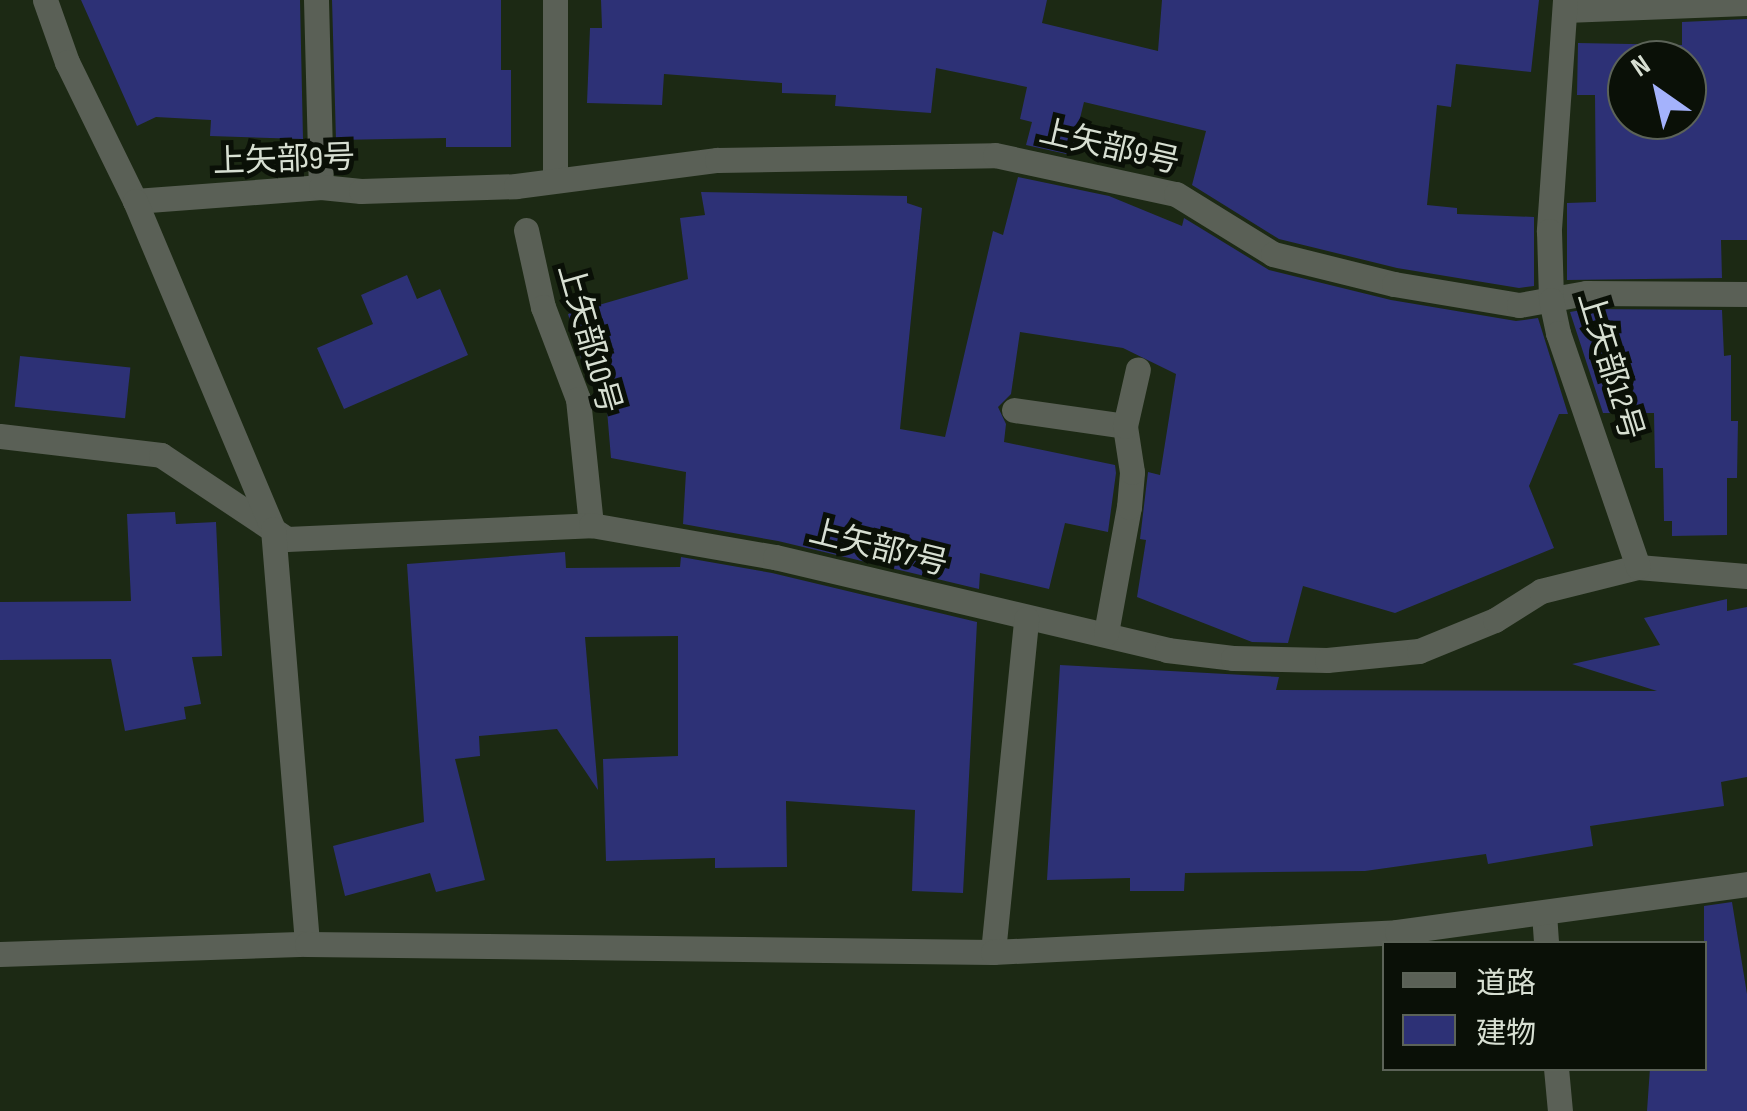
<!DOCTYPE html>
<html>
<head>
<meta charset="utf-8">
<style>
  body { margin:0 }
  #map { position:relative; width:1747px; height:1111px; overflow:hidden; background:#1c2914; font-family:"Sofia Sans Condensed","Noto Sans JP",sans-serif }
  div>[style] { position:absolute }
  .building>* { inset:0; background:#2d3176; transform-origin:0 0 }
  .service>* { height:25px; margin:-12.5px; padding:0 12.5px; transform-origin:12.5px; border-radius:12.5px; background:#5a6056 }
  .minor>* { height:25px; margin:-12.5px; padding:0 12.5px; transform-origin:12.5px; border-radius:12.5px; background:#5a6056 }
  span { translate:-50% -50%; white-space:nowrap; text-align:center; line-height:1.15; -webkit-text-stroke:10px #0a1007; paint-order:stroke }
  .street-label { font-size:32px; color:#d7dfd2 }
  .legend { position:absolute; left:1382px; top:941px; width:325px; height:130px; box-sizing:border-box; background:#0a1007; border:2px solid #5c6358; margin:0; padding:12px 18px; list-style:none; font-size:30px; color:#d7dfd2 }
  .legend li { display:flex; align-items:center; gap:20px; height:50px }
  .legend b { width:50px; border:2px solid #5c6358 }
  .north { position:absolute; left:1607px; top:40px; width:100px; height:100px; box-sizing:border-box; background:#0a1007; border:2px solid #5c6358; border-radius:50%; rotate:326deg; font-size:28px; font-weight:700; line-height:40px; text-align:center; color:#d7dfd2 }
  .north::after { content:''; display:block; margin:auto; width:35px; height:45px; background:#a4b2fc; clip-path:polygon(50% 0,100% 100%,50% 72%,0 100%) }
</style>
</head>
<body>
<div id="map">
  <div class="building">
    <i style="clip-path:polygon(81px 0,300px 0,303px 139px,210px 136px,211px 120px,156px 117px,137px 126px)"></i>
    <i style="clip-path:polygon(332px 0,501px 0,501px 70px,511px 70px,511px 147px,446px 147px,446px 138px,336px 140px)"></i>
    <i style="clip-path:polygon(601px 0,1047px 0,1042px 23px,1158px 51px,1162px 0,1539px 0,1531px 72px,1456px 64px,1451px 107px,1437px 105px,1427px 205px,1457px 208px,1457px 214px,1534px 217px,1534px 286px,1519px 288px,1397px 268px,1279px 239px,1192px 185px,1206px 131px,1084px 102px,1071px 155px,1026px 145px,1032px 122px,1020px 119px,1027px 87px,936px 68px,931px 113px,835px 106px,836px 95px,782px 93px,782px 83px,664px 74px,662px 105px,587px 103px,590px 28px,602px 28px)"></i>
    <i style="clip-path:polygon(evenodd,1747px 19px,1747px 240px,1721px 240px,1722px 278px,1567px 280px,1567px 203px,1596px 202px,1595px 95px,1577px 95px,1578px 43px,1682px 45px,1682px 22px,1747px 19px,1627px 60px,1687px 60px,1687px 120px,1627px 120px,1627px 60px)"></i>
    <i style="clip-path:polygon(1018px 177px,1109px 196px,1182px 226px,1184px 218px,1269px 270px,1391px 300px,1516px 321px,1538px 318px,1568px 414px,1559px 414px,1529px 486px,1554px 548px,1395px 613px,1303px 586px,1288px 643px,1252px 642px,1137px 597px,1146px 540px,1140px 539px,1148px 472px,1160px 475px,1176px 374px,1123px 348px,1020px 332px,1011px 394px,998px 407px,1006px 424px,1004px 442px,1115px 465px,1116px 473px,1108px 532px,1065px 523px,1049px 589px,980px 573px,979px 589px,778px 541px,683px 524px,686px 472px,611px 458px,603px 363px,584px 369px,568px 314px,688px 279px,680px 218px,705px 215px,701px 192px,907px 196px,907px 203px,922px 208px,900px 429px,945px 437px,993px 231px,1003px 235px)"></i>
    <i style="clip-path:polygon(407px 275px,417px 299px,440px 289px,468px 355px,344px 409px,317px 348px,373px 324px,361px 295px)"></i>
    <i style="clip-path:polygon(1587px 309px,1722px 310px,1724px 356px,1731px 355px,1731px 421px,1738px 421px,1737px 478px,1727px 478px,1727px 535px,1672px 536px,1672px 521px,1664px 521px,1663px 468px,1655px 468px,1654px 413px,1603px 413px,1570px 312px)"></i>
    <i style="left:20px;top:356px;width:111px;height:51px;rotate:6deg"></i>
    <i style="clip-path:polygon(175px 512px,176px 524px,216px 522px,222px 656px,192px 657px,201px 704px,184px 707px,186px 719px,125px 731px,111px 659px,0 660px,0 602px,131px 601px,127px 514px)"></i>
    <i style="clip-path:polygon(565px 552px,566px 568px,680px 567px,681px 557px,772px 573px,977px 622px,963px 893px,912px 891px,915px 810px,786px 801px,787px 867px,715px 868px,715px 858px,606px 861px,603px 759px,678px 756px,678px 636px,585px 637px,598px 790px,557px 729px,479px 736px,480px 756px,455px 759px,485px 880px,436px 892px,430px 873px,345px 896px,333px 846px,424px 822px,407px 564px)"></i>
    <i style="clip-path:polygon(1727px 599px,1727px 611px,1747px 607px,1747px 777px,1721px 782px,1724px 806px,1590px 826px,1593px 846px,1488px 864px,1486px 854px,1365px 871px,1185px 873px,1184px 891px,1130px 891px,1130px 878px,1047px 880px,1060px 665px,1279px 677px,1276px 690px,1657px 691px,1572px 664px,1660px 645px,1644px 618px)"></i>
    <i style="clip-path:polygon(1732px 902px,1747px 994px,1747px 1111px,1647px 1111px,1650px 1068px,1704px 1068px,1704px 906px)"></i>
  </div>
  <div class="service">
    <i style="left:316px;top:0;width:187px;rotate:88.5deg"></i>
    <i style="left:555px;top:0;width:180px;rotate:90deg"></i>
    <i style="left:1565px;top:10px;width:182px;rotate:-2.2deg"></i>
    <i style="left:135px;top:201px;width:187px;rotate:-4.3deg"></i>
    <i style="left:321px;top:187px;width:40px;rotate:5.7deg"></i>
    <i style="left:361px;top:191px;width:155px;rotate:-1.8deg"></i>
    <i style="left:516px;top:186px;width:203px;rotate:-7.4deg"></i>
    <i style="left:717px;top:160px;width:278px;rotate:-1deg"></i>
    <i style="left:995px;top:155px;width:185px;rotate:12.2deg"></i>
    <i style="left:1176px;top:194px;width:114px;rotate:31.7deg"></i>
    <i style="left:1273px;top:254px;width:125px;rotate:13.9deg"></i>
    <i style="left:1394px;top:284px;width:127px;rotate:9.5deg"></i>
    <i style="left:1519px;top:305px;width:68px;rotate:-10.2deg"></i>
    <i style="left:1586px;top:293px;width:161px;rotate:0.4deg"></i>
    <i style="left:526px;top:230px;width:79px;rotate:77.6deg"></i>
    <i style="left:543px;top:307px;width:98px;rotate:69.2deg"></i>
    <i style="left:578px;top:399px;width:127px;rotate:84.1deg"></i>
    <i style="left:1014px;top:410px;width:112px;rotate:8.2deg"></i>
    <i style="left:0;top:436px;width:162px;rotate:6.7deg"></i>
    <i style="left:161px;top:455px;width:151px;rotate:33.7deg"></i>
    <i style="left:287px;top:539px;width:304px;rotate:-2.6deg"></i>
    <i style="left:591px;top:525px;width:187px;rotate:9.9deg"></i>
    <i style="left:775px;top:557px;width:403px;rotate:13.3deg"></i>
    <i style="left:1167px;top:650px;width:66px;rotate:6.9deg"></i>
    <i style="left:1233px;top:658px;width:94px;rotate:1.2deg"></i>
    <i style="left:1327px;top:660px;width:92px;rotate:-5.6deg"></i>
    <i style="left:1419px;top:651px;width:82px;rotate:-22.2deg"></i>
    <i style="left:1495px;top:620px;width:54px;rotate:-32.2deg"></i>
    <i style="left:1541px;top:591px;width:100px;rotate:-13.9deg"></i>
    <i style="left:1638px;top:567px;width:109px;rotate:4.7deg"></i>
    <i style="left:1106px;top:633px;width:128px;rotate:-79.7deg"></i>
    <i style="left:1129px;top:507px;width:35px;rotate:-85deg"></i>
    <i style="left:1132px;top:472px;width:47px;rotate:-98.7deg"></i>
    <i style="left:1125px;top:426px;width:58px;rotate:-77.2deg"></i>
    <i style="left:1544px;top:913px;width:31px;rotate:86deg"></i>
    <i style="left:993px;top:952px;width:335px;rotate:-84.3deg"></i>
    <i style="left:1556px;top:1068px;width:43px;rotate:84.7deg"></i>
  </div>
  <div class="minor">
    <i style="left:45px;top:0;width:66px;rotate:70.5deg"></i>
    <i style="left:67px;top:62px;width:155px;rotate:63.9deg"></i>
    <i style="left:135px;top:201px;width:356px;rotate:67.2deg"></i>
    <i style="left:273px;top:529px;width:416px;rotate:85.3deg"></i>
    <i style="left:1565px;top:0;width:232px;rotate:94deg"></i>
    <i style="left:1549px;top:231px;width:69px;rotate:88.3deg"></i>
    <i style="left:1551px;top:300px;width:34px;rotate:78deg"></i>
    <i style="left:1558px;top:333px;width:247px;rotate:71.1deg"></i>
    <i style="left:0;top:954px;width:307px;rotate:-1.9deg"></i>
    <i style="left:307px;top:944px;width:686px;rotate:0.67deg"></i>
    <i style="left:993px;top:952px;width:404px;rotate:-2.8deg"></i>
    <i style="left:1397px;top:932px;width:353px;rotate:-7.8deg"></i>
  </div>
  <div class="street-label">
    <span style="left:1109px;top:148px;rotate:13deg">上矢部9号</span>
    <span style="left:284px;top:161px;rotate:-2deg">上矢部9号</span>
    <span style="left:588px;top:339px;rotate:74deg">上矢部10号</span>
    <span style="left:1609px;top:366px;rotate:73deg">上矢部12号</span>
    <span style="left:878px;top:549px;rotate:14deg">上矢部7号</span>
  </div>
  <ul class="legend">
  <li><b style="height:12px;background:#5a6056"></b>道路</li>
  <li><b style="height:28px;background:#2d3176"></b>建物</li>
  </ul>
  <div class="north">N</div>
</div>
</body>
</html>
